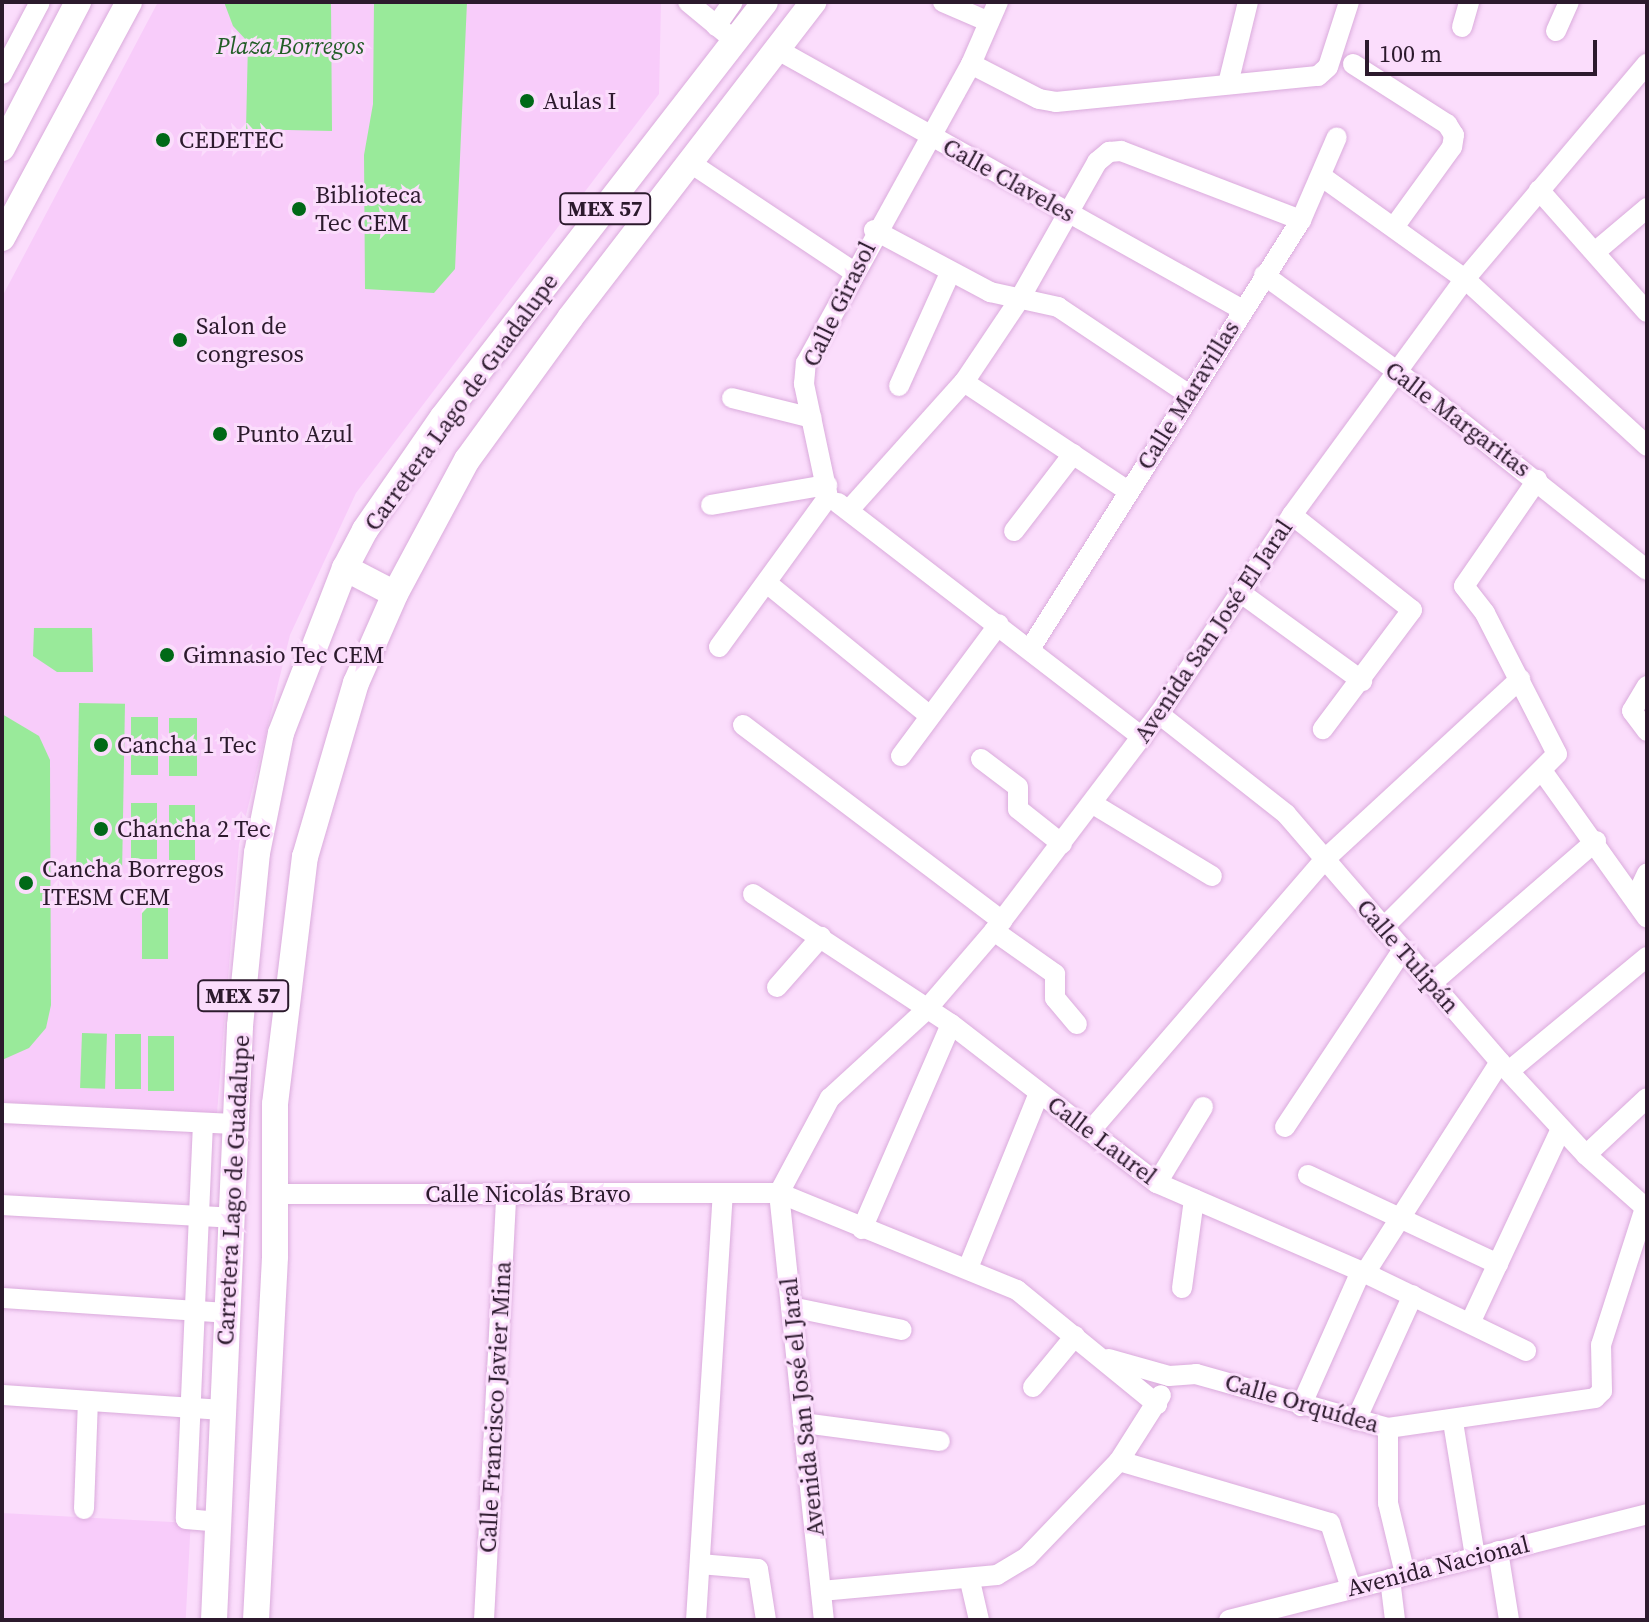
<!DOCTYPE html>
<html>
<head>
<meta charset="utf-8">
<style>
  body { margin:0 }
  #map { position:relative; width:1649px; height:1622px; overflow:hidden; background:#fbddfc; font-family:"Source Serif 4",serif }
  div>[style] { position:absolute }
  .built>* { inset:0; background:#f8ccfa; transform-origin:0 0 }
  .green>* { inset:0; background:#99ea9a; transform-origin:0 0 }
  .roads { filter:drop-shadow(0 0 2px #daabdc) drop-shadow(0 0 2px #daabdc) }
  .minor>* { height:20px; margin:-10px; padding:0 10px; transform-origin:10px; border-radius:10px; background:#fff }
  .major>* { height:26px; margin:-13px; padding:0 13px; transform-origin:13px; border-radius:13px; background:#fff }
  .dots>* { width:22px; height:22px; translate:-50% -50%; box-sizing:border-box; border:4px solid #fbddfc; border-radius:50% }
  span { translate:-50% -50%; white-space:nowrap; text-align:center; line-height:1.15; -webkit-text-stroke:6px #fbddfc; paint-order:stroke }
  .shield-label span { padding:2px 6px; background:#fbddfc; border:2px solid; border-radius:6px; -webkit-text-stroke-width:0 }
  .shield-label { font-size:22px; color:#2c1a2d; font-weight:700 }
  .park-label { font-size:24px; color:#225e27; font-style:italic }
  .poi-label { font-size:24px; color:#2c1a2d }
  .left { translate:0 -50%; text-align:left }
  .street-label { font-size:24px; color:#2c1a2d }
  .frame { position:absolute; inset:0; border:4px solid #2c1a2d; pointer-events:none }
  .scale { position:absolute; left:1365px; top:40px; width:232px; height:36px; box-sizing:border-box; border:4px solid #2c1a2d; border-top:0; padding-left:10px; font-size:24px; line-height:28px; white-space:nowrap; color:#2c1a2d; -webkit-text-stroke:6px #fbddfc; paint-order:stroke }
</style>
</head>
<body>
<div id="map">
  <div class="built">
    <i style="clip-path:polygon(158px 2px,661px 2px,659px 94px,356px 493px,290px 635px,239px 844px,217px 1113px,2px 1102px,2px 297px)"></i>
    <i style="left:2px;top:1513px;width:189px;height:107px;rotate:3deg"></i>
  </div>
  <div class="green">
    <i style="clip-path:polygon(224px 2px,331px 2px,332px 131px,246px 129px,248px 42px,233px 26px)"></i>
    <i style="clip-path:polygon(374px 2px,467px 2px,455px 269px,434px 293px,365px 289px,364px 155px,373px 104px)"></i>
    <i style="clip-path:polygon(34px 628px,92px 628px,93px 672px,57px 672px,33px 656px)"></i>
    <i style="left:79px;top:703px;width:46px;height:171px;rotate:1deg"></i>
    <i style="clip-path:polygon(2px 714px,39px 736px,50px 760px,51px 1005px,46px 1028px,29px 1048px,2px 1060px)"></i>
    <i style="left:131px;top:717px;width:27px;height:58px"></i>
    <i style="left:169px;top:718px;width:28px;height:58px"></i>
    <i style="left:131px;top:803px;width:26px;height:56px"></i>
    <i style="left:169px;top:805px;width:26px;height:55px"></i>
    <i style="left:142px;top:903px;width:26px;height:56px"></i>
    <i style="left:82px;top:1033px;width:25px;height:55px;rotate:2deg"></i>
    <i style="left:115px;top:1034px;width:26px;height:55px"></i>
    <i style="left:148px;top:1036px;width:26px;height:55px"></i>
  </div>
  <div class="roads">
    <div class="minor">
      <i style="left:688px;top:2px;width:60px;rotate:39.6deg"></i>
      <i style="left:943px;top:2px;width:50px;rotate:23.5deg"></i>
      <i style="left:716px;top:26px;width:29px;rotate:-55deg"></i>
      <i style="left:1462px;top:27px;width:26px;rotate:-74deg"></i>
      <i style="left:1556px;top:31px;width:32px;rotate:-66deg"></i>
      <i style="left:778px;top:50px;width:531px;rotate:29.22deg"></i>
      <i style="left:971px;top:64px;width:76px;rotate:27.2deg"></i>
      <i style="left:1039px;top:99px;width:17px;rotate:10deg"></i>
      <i style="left:1056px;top:102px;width:263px;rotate:-5.7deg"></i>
      <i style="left:1318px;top:76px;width:13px;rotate:-42deg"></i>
      <i style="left:1328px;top:67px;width:68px;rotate:-72.1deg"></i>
      <i style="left:1353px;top:64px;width:112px;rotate:32.6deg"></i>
      <i style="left:1447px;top:124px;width:13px;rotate:58deg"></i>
      <i style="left:1454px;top:135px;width:12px;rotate:99deg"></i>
      <i style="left:1452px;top:147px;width:99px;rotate:125.9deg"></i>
      <i style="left:2px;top:74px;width:81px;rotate:-62.2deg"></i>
      <i style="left:1228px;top:84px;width:84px;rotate:-76.3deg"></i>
      <i style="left:689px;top:162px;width:198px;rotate:33.7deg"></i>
      <i style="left:1321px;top:176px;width:177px;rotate:35.6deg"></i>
      <i style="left:1465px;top:279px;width:247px;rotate:42.5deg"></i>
      <i style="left:1539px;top:190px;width:163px;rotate:48.5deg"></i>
      <i style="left:874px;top:230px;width:132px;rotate:28.1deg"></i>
      <i style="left:990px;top:292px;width:70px;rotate:12.4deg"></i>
      <i style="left:1058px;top:307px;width:156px;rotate:33.8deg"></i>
      <i style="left:1595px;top:252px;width:68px;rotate:-40.2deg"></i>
      <i style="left:1264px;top:275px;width:165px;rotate:35.9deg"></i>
      <i style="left:1398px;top:372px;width:318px;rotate:38.5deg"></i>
      <i style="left:964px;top:382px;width:197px;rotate:33.6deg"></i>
      <i style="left:899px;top:386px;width:124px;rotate:-65.7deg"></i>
      <i style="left:732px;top:398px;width:82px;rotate:14deg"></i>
      <i style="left:838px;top:503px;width:384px;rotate:37.6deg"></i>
      <i style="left:711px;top:505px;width:118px;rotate:-9.8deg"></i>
      <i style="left:849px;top:510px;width:172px;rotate:-48.1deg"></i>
      <i style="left:964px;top:382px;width:99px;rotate:-56.1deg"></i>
      <i style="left:1019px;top:300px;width:159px;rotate:-60.5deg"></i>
      <i style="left:1097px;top:162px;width:16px;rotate:-40deg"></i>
      <i style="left:1109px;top:152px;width:12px;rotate:-5deg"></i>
      <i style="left:1121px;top:151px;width:193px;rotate:21deg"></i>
      <i style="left:1292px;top:515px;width:153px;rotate:38.4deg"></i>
      <i style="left:1412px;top:610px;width:149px;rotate:126.8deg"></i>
      <i style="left:1014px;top:531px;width:97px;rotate:-52.5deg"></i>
      <i style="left:768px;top:584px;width:209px;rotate:39.2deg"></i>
      <i style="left:1241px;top:593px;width:150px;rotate:36deg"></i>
      <i style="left:719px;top:647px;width:185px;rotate:-54deg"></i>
      <i style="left:828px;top:497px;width:116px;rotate:-102deg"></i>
      <i style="left:804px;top:384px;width:21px;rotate:-85deg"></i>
      <i style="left:806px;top:363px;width:342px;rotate:-61.1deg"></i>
      <i style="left:971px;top:64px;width:68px;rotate:-66.5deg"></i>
      <i style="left:1030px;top:649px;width:507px;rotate:-57.72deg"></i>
      <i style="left:1301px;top:220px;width:90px;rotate:-66.6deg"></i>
      <i style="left:1647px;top:686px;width:29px;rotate:121deg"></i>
      <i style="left:1632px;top:711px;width:25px;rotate:53deg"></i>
      <i style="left:1159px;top:714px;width:162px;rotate:38.2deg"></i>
      <i style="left:1286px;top:814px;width:328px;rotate:49.2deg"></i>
      <i style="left:1500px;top:1062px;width:127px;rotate:47.2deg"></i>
      <i style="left:1586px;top:1155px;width:81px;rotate:41.5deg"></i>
      <i style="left:743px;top:725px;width:325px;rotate:37.1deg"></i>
      <i style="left:901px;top:756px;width:164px;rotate:-53.4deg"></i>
      <i style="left:981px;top:759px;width:46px;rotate:37.1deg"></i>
      <i style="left:1018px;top:787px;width:22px;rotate:90deg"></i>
      <i style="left:1018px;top:809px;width:56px;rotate:38.5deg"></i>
      <i style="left:1543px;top:772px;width:179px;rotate:54.5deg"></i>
      <i style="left:1093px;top:804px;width:139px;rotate:31.2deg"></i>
      <i style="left:753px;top:894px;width:237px;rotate:33.3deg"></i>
      <i style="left:951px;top:1024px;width:260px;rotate:37.7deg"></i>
      <i style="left:1157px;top:1183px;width:227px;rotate:23.4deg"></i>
      <i style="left:1365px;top:1273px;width:179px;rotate:25.8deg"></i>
      <i style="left:1636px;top:897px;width:26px;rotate:-65deg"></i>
      <i style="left:1383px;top:928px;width:246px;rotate:-45deg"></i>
      <i style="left:1557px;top:754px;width:158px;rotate:-117.1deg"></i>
      <i style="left:1485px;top:613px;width:34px;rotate:-128deg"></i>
      <i style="left:1464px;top:586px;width:129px;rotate:-55.4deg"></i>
      <i style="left:994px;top:931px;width:75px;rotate:35.2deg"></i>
      <i style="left:1055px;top:974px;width:24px;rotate:90deg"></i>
      <i style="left:1055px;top:998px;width:34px;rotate:50deg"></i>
      <i style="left:1432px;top:983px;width:217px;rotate:-40.9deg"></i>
      <i style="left:777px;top:987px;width:67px;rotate:-48.7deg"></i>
      <i style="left:1509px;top:1071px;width:179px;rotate:-39.6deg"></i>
      <i style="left:2px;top:1113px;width:233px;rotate:2.7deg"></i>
      <i style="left:203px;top:1123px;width:396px;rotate:92.5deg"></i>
      <i style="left:186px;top:1519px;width:33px;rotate:5deg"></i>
      <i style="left:1285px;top:1127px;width:211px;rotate:-56.4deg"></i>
      <i style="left:1092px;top:1129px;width:355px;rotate:-49.2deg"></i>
      <i style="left:1324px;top:860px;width:267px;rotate:-42.7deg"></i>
      <i style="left:1586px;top:1155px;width:83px;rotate:-43.1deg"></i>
      <i style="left:1308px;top:1175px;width:210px;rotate:25.1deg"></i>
      <i style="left:1157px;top:1183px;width:89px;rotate:-58.8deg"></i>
      <i style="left:779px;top:1193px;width:108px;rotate:-61.8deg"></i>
      <i style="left:830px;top:1098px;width:132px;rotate:-42.5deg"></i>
      <i style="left:927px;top:1009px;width:103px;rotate:-49.3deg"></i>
      <i style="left:994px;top:931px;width:273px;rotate:-52.8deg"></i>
      <i style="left:1159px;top:714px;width:239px;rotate:-56.2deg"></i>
      <i style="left:1292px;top:515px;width:293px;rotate:-53.8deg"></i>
      <i style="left:1465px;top:279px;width:282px;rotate:-49.8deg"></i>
      <i style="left:779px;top:1193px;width:429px;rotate:84deg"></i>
      <i style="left:276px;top:1194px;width:503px;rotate:-0.11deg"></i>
      <i style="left:779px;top:1193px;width:257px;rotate:22.2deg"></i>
      <i style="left:1017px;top:1290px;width:181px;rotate:39.2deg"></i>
      <i style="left:2px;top:1205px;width:229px;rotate:3.2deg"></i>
      <i style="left:862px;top:1229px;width:223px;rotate:-66.5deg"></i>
      <i style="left:968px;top:1268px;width:189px;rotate:-67.9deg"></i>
      <i style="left:1365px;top:1273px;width:250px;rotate:-57.4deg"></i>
      <i style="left:1182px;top:1288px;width:90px;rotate:-82.3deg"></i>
      <i style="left:2px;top:1298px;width:226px;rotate:3.8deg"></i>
      <i style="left:791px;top:1307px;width:113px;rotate:11.7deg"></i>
      <i style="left:1471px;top:1321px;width:212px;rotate:-64.9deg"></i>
      <i style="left:1109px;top:1359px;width:62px;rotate:15.8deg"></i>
      <i style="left:1169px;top:1376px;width:27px;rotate:-4deg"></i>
      <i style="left:1196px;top:1374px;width:199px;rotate:15.7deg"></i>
      <i style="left:1388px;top:1428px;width:209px;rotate:-8.2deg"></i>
      <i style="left:1595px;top:1398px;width:10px;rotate:-45deg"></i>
      <i style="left:1602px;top:1391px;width:46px;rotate:-91.2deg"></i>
      <i style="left:1601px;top:1345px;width:144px;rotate:-72.2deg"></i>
      <i style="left:1033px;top:1387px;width:66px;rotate:-50.5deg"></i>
      <i style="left:2px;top:1395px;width:222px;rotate:3.9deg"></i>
      <i style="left:1301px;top:1406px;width:148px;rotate:-66deg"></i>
      <i style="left:1356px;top:1420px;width:137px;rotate:-65.5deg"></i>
      <i style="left:1453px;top:1422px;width:136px;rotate:80.7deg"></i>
      <i style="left:803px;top:1423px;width:138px;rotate:7.5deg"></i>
      <i style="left:1388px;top:1428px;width:75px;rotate:90deg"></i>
      <i style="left:1388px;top:1503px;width:73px;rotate:76.5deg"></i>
      <i style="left:1119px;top:1461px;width:220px;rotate:16.4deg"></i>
      <i style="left:1330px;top:1523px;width:68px;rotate:72.1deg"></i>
      <i style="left:84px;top:1509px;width:108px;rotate:-87.9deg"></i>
      <i style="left:1498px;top:1551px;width:70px;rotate:80.9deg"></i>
      <i style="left:700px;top:1564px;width:58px;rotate:4.9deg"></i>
      <i style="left:758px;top:1569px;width:52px;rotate:81.1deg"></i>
      <i style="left:1390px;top:1579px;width:41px;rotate:83deg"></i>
      <i style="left:970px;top:1581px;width:40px;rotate:77deg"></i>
      <i style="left:821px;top:1591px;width:177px;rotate:-5.2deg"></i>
      <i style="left:997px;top:1575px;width:35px;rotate:-31deg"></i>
      <i style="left:1027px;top:1557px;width:133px;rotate:-46.2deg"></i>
      <i style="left:1119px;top:1461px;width:78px;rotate:-57.5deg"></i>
      <i style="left:484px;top:1620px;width:427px;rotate:-87deg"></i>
      <i style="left:696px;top:1620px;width:425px;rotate:-86.4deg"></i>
      <i style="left:1229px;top:1620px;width:431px;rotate:-14.2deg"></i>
    </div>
    <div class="major">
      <i style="left:2px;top:148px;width:165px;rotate:-62.5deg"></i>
      <i style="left:2px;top:238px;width:268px;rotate:-61.7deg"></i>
      <i style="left:345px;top:568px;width:56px;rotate:27.5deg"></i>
      <i style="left:214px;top:1620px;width:595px;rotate:-87.49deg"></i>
      <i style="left:240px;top:1026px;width:174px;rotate:-84.4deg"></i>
      <i style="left:257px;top:853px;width:122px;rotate:-78.7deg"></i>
      <i style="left:281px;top:733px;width:177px;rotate:-68.8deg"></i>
      <i style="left:345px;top:568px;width:43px;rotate:-62.2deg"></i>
      <i style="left:365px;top:530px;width:137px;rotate:-55.4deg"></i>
      <i style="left:443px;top:417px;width:525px;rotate:-52.19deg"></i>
      <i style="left:256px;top:1620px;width:364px;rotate:-87deg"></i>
      <i style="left:275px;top:1256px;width:152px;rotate:-90deg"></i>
      <i style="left:275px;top:1104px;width:249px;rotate:-83.1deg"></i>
      <i style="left:305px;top:857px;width:181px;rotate:-73.7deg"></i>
      <i style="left:356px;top:683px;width:97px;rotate:-66.3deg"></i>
      <i style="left:395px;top:594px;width:152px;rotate:-61.8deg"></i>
      <i style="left:467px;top:460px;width:175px;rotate:-54deg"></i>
      <i style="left:570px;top:318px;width:399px;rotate:-52.4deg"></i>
    </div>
  </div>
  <div class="dots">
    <i style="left:527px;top:101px;background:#006917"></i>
    <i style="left:163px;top:140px;background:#006917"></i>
    <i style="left:299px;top:209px;background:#006917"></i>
    <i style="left:180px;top:340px;background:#006917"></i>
    <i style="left:220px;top:434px;background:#006917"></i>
    <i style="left:167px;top:655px;background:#006917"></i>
    <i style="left:101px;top:745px;background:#006917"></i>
    <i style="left:101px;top:829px;background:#006917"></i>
    <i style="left:26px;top:883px;background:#006917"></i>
  </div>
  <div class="shield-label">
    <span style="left:605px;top:209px">MEX 57</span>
    <span style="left:243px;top:996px">MEX 57</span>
  </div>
  <div class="park-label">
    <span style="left:290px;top:46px">Plaza Borregos</span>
  </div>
  <div class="poi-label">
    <span class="left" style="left:543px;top:101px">Aulas I</span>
    <span class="left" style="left:179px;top:140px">CEDETEC</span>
    <span class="left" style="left:315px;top:209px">Biblioteca<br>Tec CEM</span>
    <span class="left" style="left:196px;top:340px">Salon de<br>congresos</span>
    <span class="left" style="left:236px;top:434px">Punto Azul</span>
    <span class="left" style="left:183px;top:655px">Gimnasio Tec CEM</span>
    <span class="left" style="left:117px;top:745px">Cancha 1 Tec</span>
    <span class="left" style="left:117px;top:829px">Chancha 2 Tec</span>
    <span class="left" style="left:42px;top:883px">Cancha Borregos<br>ITESM CEM</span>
  </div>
  <div class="street-label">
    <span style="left:1009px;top:180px;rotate:29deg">Calle Claveles</span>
    <span style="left:839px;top:304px;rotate:-64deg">Calle Girasol</span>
    <span style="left:1188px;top:395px;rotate:-58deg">Calle Maravillas</span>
    <span style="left:461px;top:402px;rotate:-54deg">Carretera Lago de Guadalupe</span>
    <span style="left:1458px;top:419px;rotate:37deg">Calle Margaritas</span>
    <span style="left:1213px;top:631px;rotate:-56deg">Avenida San José El Jaral</span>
    <span style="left:1408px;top:956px;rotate:49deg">Calle Tulipán</span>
    <span style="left:1102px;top:1140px;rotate:37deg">Calle Laurel</span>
    <span style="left:233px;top:1190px;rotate:-87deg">Carretera Lago de Guadalupe</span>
    <span style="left:528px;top:1194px">Calle Nicolás Bravo</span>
    <span style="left:1302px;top:1403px;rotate:16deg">Calle Orquídea</span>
    <span style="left:495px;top:1407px;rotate:-87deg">Calle Francisco Javier Mina</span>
    <span style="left:802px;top:1407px;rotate:-96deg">Avenida San José el Jaral</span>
    <span style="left:1438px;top:1566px;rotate:-14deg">Avenida Nacional</span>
  </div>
  <div class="frame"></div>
  <div class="scale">100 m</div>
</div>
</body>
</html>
